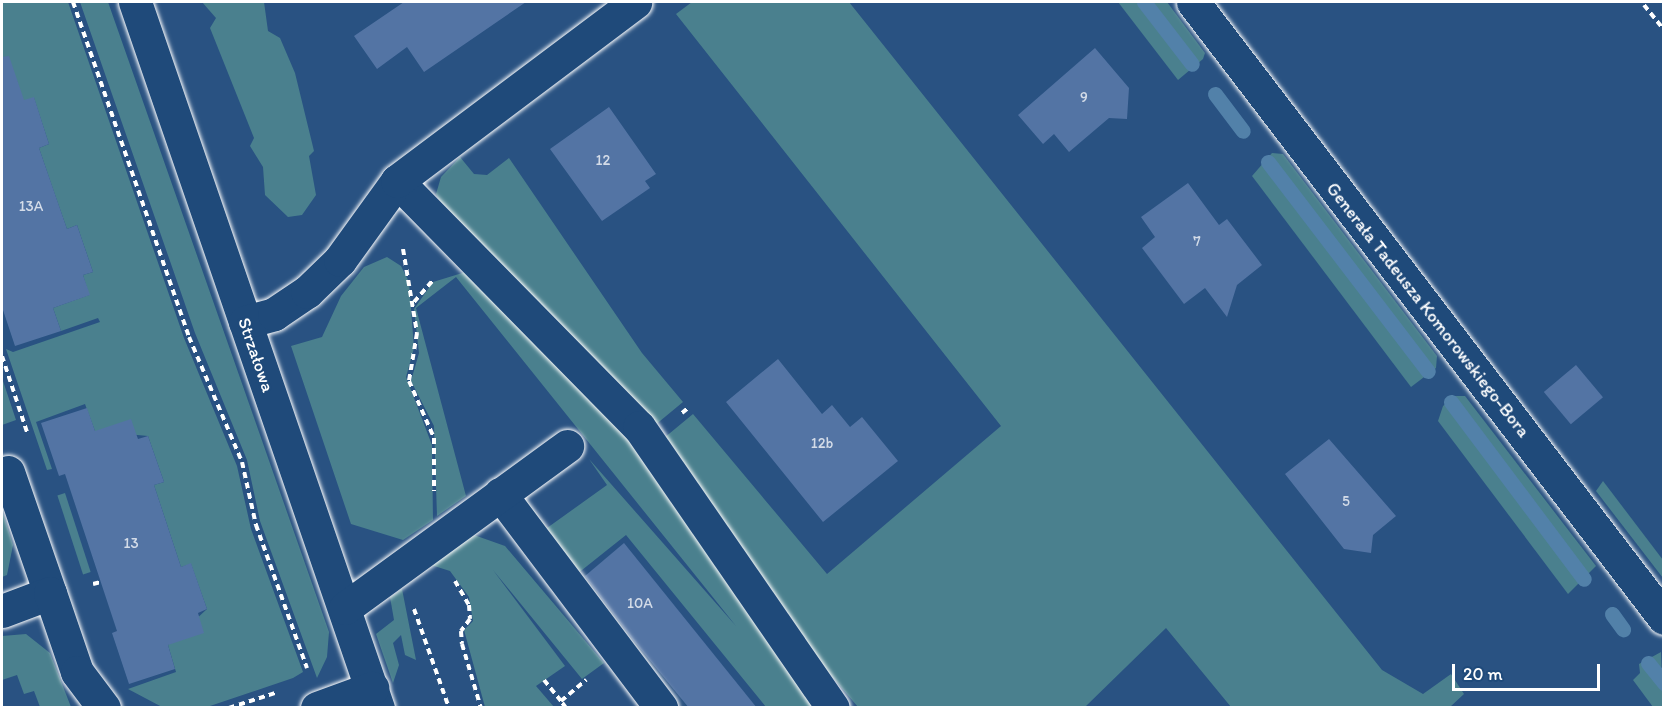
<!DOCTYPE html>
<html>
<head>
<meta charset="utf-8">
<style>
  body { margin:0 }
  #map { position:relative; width:1665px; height:709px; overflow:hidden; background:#295282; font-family:Itim,sans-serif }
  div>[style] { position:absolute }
  .green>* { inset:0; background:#4a808e; transform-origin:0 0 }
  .stream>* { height:15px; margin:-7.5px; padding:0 7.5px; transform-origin:7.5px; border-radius:7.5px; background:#5281a9 }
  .building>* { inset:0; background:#5374a4; transform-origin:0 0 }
  .path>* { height:4px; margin-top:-2px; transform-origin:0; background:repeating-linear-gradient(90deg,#fff 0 6px,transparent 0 10.5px) }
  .roads { filter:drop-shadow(0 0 2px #fff) drop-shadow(0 0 2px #fff) }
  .street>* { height:33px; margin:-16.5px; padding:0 16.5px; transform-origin:16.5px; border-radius:16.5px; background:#1f4a7a }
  span { translate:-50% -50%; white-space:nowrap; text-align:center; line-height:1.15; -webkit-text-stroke:4.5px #1f4a7a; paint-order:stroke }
  .number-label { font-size:15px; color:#d4dce8 }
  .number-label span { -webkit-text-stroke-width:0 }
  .street-label { font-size:18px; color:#fff }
  .frame { position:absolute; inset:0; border:3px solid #fff; pointer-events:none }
  .scale { position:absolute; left:1452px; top:664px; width:148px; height:27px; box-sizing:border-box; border:3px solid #fff; border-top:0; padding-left:8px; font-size:18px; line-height:21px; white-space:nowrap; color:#fff; -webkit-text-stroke:4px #1f4a7a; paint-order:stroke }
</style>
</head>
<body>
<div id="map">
  <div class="green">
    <i style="clip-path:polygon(2px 2px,68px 2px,184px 338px,237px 466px,251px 529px,303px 672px,293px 678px,207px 707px,162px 707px,128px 689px,176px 672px,168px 645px,207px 609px,191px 564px,181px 567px,154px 485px,164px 482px,148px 436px,95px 431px,85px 404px,36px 422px,52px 469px,47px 470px,6px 349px,13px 352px,100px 322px,98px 318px,61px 331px,53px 308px,89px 295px,83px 275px,93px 272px,77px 225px,67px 229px,53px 189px,39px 148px,49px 144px,34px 98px,23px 101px,17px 81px,2px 86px)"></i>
    <i style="clip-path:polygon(80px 2px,108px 2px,232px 355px,329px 632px,327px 657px,317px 678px,260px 521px,247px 460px,195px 333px)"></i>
    <i style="clip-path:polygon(202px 2px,264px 2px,268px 31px,280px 38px,295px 73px,314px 151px,309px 156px,316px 195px,302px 215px,288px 217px,265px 195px,263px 167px,250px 146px,254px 138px,210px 28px,216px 18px)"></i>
    <i style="clip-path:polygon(692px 2px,849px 2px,1382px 670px,1423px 694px,1451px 674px,1464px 694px,1450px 707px,1231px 707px,1166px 628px,1085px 707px,858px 707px,777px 612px,664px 438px,693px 414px,827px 574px,1001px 426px,676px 14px)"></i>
    <i style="clip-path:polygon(1118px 2px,1167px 2px,1205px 53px,1203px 59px,1178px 80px)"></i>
    <i style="clip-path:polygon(1272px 153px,1283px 154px,1437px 356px,1436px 368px,1411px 387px,1252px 176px)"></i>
    <i style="clip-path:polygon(460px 157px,474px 174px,487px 175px,509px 158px,642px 353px,683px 402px,654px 426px,447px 215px,436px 194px,441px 177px)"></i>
    <i style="clip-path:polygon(387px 257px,401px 266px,409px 282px,414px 348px,406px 377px,432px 445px,433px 520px,403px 540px,351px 524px,291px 346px,322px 337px,341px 296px,364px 267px)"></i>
    <i style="clip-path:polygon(472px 270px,592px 389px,819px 707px,766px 707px,626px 535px,577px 574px,523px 503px,526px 500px,547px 528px,607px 485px,589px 459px,736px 626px,456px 277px,416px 308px,466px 496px,437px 516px,434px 426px,411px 381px,419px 353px,414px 309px,433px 282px)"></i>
    <i style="clip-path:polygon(2px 378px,16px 420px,2px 425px)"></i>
    <i style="clip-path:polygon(1455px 396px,1465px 396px,1596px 566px,1568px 594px,1438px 421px,1443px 406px)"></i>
    <i style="clip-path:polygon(1603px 481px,1663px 560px,1663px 578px,1596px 491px)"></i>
    <i style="left:65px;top:493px;width:83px;height:8px;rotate:72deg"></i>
    <i style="clip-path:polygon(2px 510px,13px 545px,7px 575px,2px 577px)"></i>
    <i style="clip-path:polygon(474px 535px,505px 546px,604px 663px,582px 679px,493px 570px,565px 666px,536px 686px,554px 707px,485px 707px,464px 630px,473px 621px,469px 597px,450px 571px,431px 565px)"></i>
    <i style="clip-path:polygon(402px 589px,416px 660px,405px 655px,401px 635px,393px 643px,399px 665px,393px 683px,376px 634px,394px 620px,390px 597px)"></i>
    <i style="clip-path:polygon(26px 634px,50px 653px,71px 707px,40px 707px,34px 691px,24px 694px,17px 675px,2px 680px,2px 636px)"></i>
    <i style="clip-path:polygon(1661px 652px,1663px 707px,1653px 707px,1633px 680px,1640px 673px,1639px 664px)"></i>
  </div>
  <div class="stream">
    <i style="left:1144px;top:2px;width:78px;rotate:52.3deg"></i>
    <i style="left:1215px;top:94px;width:46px;rotate:52.9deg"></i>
    <i style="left:1268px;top:162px;width:263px;rotate:52.6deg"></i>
    <i style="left:1451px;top:402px;width:221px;rotate:53.1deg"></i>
    <i style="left:1612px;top:614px;width:19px;rotate:54deg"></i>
    <i style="left:1648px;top:663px;width:26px;rotate:51deg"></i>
  </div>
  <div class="building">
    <i style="clip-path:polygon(404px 2px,526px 2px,424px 72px,407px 47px,377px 69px,354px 36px)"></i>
    <i style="clip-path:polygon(1095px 48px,1129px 88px,1127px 119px,1109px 118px,1069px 152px,1054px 134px,1043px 144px,1018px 115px)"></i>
    <i style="clip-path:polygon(9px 56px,24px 100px,34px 97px,49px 144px,39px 148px,67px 229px,77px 225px,93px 272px,83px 275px,90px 295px,53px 308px,61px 331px,15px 346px,2px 307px,2px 57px)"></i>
    <i style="clip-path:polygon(609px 107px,656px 174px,645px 181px,650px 188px,602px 221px,550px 149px)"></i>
    <i style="clip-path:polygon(1188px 183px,1219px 225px,1227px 219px,1262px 265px,1237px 285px,1227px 317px,1205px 288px,1184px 304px,1142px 248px,1155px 237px,1141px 217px)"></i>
    <i style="clip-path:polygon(778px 359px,822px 414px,832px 405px,850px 427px,862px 417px,898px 461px,823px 522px,726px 402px)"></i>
    <i style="left:1576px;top:365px;width:42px;height:42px;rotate:50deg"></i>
    <i style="clip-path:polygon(87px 408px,95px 431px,131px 419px,138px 439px,148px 436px,164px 482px,154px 485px,181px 567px,191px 563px,207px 609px,198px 613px,204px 633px,168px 645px,175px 669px,129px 684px,112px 633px,117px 631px,65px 474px,59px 476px,41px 423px)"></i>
    <i style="clip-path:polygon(1329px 439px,1396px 516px,1373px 535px,1371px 553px,1344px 549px,1285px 474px)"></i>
    <i style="clip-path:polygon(624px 543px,757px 708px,689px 708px,634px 641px,585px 576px)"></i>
  </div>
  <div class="path">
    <i style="left:73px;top:2px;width:355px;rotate:70.9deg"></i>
    <i style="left:189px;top:337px;width:136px;rotate:67deg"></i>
    <i style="left:242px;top:462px;width:65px;rotate:77.5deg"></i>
    <i style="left:256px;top:525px;width:152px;rotate:70.4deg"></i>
    <i style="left:1644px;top:5px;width:32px;rotate:51deg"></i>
    <i style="left:403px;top:249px;width:85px;rotate:80.5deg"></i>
    <i style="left:417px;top:333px;width:49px;rotate:99.5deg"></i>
    <i style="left:409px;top:381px;width:62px;rotate:66.3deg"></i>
    <i style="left:434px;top:438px;width:53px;rotate:90deg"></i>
    <i style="left:414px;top:302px;width:30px;rotate:-49deg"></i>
    <i style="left:2px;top:356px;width:83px;rotate:71.8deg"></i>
    <i style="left:682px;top:413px;width:8px;rotate:-40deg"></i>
    <i style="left:455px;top:581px;width:28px;rotate:60deg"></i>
    <i style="left:469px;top:605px;width:14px;rotate:86deg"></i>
    <i style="left:470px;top:619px;width:15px;rotate:127deg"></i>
    <i style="left:461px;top:631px;width:13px;rotate:86deg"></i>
    <i style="left:462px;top:644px;width:67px;rotate:73.5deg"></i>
    <i style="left:93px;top:584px;width:8px;rotate:-14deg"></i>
    <i style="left:414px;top:609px;width:105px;rotate:70.5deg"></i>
    <i style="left:544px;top:680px;width:27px;rotate:51deg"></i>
    <i style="left:229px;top:708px;width:52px;rotate:-18.1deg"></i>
    <i style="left:566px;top:708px;width:9px;rotate:-126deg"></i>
    <i style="left:561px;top:701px;width:33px;rotate:-40deg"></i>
  </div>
  <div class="roads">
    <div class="street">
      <i style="left:135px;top:2px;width:747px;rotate:71.01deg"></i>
      <i style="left:1193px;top:2px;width:775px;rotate:52.6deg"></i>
      <i style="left:397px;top:181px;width:345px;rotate:45.5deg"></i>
      <i style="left:639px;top:427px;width:341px;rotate:55.4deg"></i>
      <i style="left:245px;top:322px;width:30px;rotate:-15deg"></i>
      <i style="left:274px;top:314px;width:40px;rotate:-34deg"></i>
      <i style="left:307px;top:292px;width:46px;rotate:-44.1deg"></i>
      <i style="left:340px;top:260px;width:97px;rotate:-54.2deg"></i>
      <i style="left:397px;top:181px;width:298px;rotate:-36.9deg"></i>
      <i style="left:8px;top:472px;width:128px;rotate:70.9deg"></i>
      <i style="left:500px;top:494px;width:268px;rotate:53deg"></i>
      <i style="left:345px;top:608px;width:275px;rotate:-36.1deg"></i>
      <i style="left:2px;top:611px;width:51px;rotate:-20.6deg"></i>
      <i style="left:50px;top:593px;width:83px;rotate:71.1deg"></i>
      <i style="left:77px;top:672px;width:45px;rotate:53.1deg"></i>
      <i style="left:317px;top:708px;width:59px;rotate:-20deg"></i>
    </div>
  </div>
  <div class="number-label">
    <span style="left:1084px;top:98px">9</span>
    <span style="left:603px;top:161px">12</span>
    <span style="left:31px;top:207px">13A</span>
    <span style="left:1197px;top:242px">7</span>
    <span style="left:822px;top:444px">12b</span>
    <span style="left:1346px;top:502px">5</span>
    <span style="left:131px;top:544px">13</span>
    <span style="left:640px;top:604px">10A</span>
  </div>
  <div class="street-label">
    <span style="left:1428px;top:310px;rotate:52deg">Generała Tadeusza Komorowskiego-Bora</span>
    <span style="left:256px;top:355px;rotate:71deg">Strzałowa</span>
  </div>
  <div class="frame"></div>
  <div class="scale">20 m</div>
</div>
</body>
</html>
